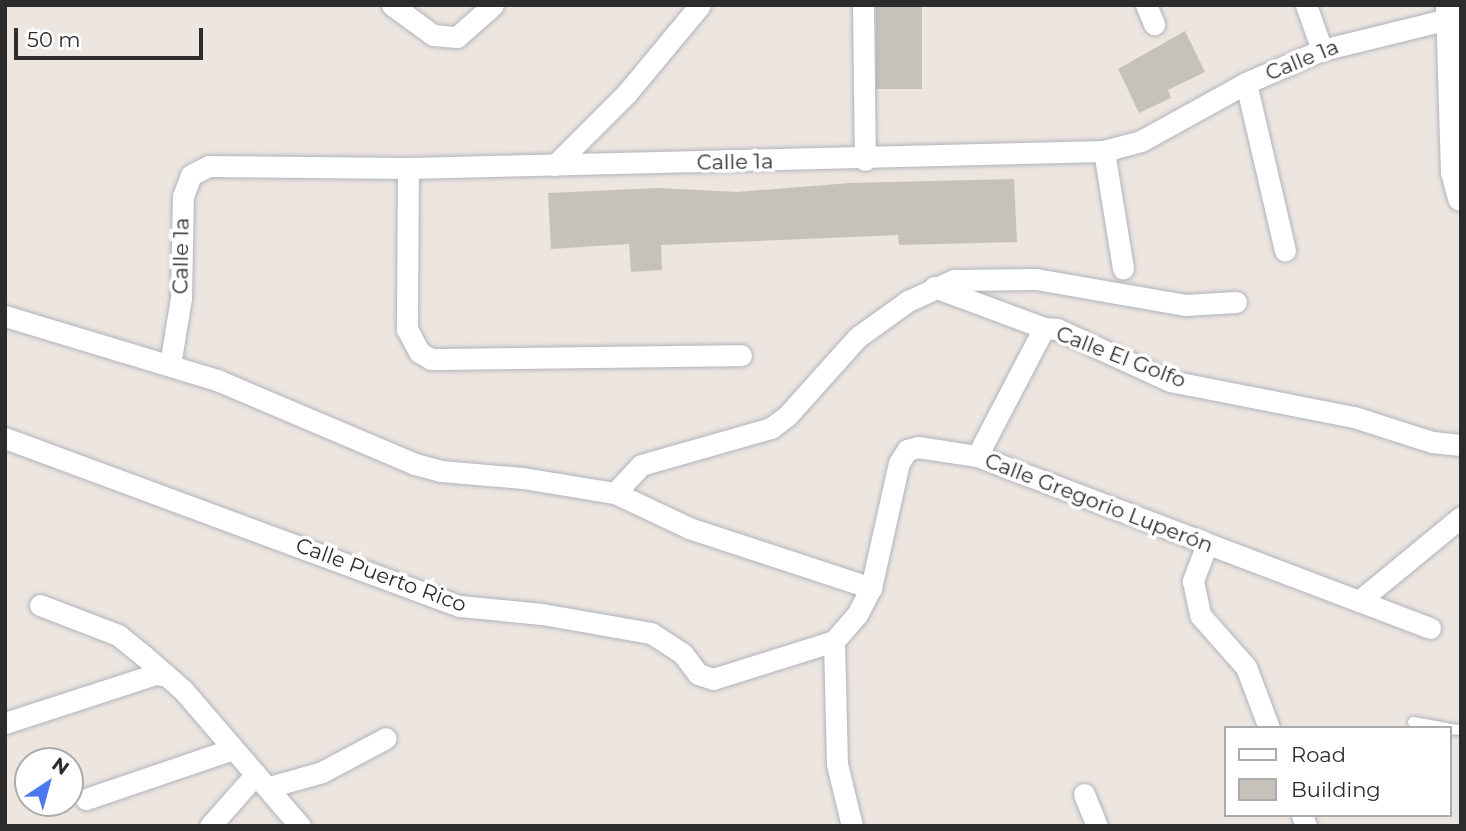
<!DOCTYPE html>
<html>
<head>
<meta charset="utf-8">
<style>
  body { margin:0 }
  #map { position:relative; width:1466px; height:831px; overflow:hidden; background:#ede6e0; font-family:Montserrat,sans-serif }
  div>[style] { position:absolute }
  .building>* { inset:0; background:#c6c1bb; transform-origin:0 0 }
  .roads { filter:drop-shadow(0 0 2px #b0b3bc) drop-shadow(0 0 2px #b0b3bc) }
  .service>* { height:10px; margin:-5px; padding:0 5px; transform-origin:5px; border-radius:5px; background:#fff }
  .minor>* { height:21px; margin:-10.5px; padding:0 10.5px; transform-origin:10.5px; border-radius:10.5px; background:#fff }
  .tertiary>* { height:26px; margin:-13px; padding:0 13px; transform-origin:13px; border-radius:13px; background:#fff }
  span { translate:-50% -50%; white-space:nowrap; text-align:center; line-height:1.15; -webkit-text-stroke:7px #fff; paint-order:stroke }
  .street-label { font-size:21px; color:#2c2c2c }
  .frame { position:absolute; inset:0; border:7px solid #2c2c2c; pointer-events:none }
  .legend { position:absolute; left:1224px; top:726px; width:228px; height:91px; box-sizing:border-box; background:#fff; border:2px solid #ababab; margin:0; padding:9px 12px; list-style:none; font-size:21px; color:#2c2c2c }
  .legend li { display:flex; align-items:center; gap:14px; height:35px }
  .legend b { width:35px; border:2px solid #ababab }
  .north { position:absolute; left:14px; top:747px; width:70px; height:70px; box-sizing:border-box; background:#fff; border:2px solid #ababab; border-radius:50%; rotate:36deg; font-size:19px; font-weight:700; line-height:28px; text-align:center; color:#2c2c2c }
  .north::after { content:''; display:block; margin:auto; width:24px; height:32px; background:#4c79ee; clip-path:polygon(50% 0,100% 100%,50% 72%,0 100%) }
  .scale { position:absolute; left:14px; top:28px; width:189px; height:32px; box-sizing:border-box; border:4px solid #2c2c2c; border-top:0; padding-left:9px; font-size:21px; line-height:24px; white-space:nowrap; color:#2c2c2c; -webkit-text-stroke:5px #fff; paint-order:stroke }
</style>
</head>
<body>
<div id="map">
  <div class="building">
    <i style="left:876px;top:5px;width:46px;height:84px"></i>
    <i style="clip-path:polygon(1185px 31px,1205px 72px,1168px 90px,1171px 98px,1139px 113px,1118px 69px)"></i>
    <i style="clip-path:polygon(1014px 179px,1017px 242px,899px 245px,898px 235px,661px 245px,662px 270px,631px 272px,629px 244px,551px 249px,548px 193px,657px 188px,737px 192px,850px 183px)"></i>
  </div>
  <div class="roads">
    <div class="service">
      <i style="left:1413px;top:722px;width:34px;rotate:10deg"></i>
      <i style="left:1450px;top:729px;width:11px;rotate:5deg"></i>
    </div>
    <div class="minor">
      <i style="left:392px;top:5px;width:51px;rotate:36.2deg"></i>
      <i style="left:433px;top:35px;width:24px;rotate:5deg"></i>
      <i style="left:457px;top:37px;width:48px;rotate:-41.6deg"></i>
      <i style="left:863px;top:5px;width:155px;rotate:89.3deg"></i>
      <i style="left:1146px;top:5px;width:21px;rotate:67deg"></i>
      <i style="left:1306px;top:5px;width:48px;rotate:70.4deg"></i>
      <i style="left:1246px;top:83px;width:172px;rotate:76.9deg"></i>
      <i style="left:1104px;top:151px;width:119px;rotate:80.8deg"></i>
      <i style="left:555px;top:165px;width:102px;rotate:-45deg"></i>
      <i style="left:627px;top:93px;width:114px;rotate:-50.3deg"></i>
      <i style="left:408px;top:168px;width:161px;rotate:90.4deg"></i>
      <i style="left:407px;top:329px;width:26px;rotate:62deg"></i>
      <i style="left:419px;top:352px;width:14px;rotate:30deg"></i>
      <i style="left:431px;top:359px;width:310px;rotate:-0.7deg"></i>
      <i style="left:934px;top:287px;width:117px;rotate:20.4deg"></i>
      <i style="left:5px;top:316px;width:221px;rotate:16.8deg"></i>
      <i style="left:217px;top:380px;width:215px;rotate:23deg"></i>
      <i style="left:415px;top:464px;width:27px;rotate:15deg"></i>
      <i style="left:441px;top:471px;width:82px;rotate:4.9deg"></i>
      <i style="left:523px;top:478px;width:93px;rotate:9.3deg"></i>
      <i style="left:615px;top:493px;width:82px;rotate:25.3deg"></i>
      <i style="left:689px;top:528px;width:192px;rotate:18.2deg"></i>
      <i style="left:170px;top:365px;width:68px;rotate:-80.7deg"></i>
      <i style="left:181px;top:298px;width:102px;rotate:-88.9deg"></i>
      <i style="left:183px;top:196px;width:22px;rotate:-69deg"></i>
      <i style="left:191px;top:175px;width:20px;rotate:-27deg"></i>
      <i style="left:209px;top:166px;width:199px;rotate:0.6deg"></i>
      <i style="left:408px;top:168px;width:696px;rotate:-1.4deg"></i>
      <i style="left:1104px;top:151px;width:38px;rotate:-15deg"></i>
      <i style="left:1141px;top:141px;width:120px;rotate:-28.9deg"></i>
      <i style="left:1246px;top:83px;width:83px;rotate:-23.5deg"></i>
      <i style="left:1322px;top:50px;width:130px;rotate:-13.8deg"></i>
      <i style="left:5px;top:438px;width:485px;rotate:20.3deg"></i>
      <i style="left:460px;top:606px;width:82px;rotate:5.6deg"></i>
      <i style="left:542px;top:614px;width:111px;rotate:9.9deg"></i>
      <i style="left:651px;top:633px;width:38px;rotate:33deg"></i>
      <i style="left:683px;top:654px;width:25px;rotate:53deg"></i>
      <i style="left:698px;top:674px;width:16px;rotate:18deg"></i>
      <i style="left:713px;top:679px;width:127px;rotate:-17.4deg"></i>
      <i style="left:977px;top:456px;width:144px;rotate:-62.4deg"></i>
      <i style="left:1044px;top:328px;width:13px;rotate:4deg"></i>
      <i style="left:1057px;top:329px;width:124px;rotate:24.7deg"></i>
      <i style="left:1170px;top:381px;width:187px;rotate:11.1deg"></i>
      <i style="left:1354px;top:417px;width:82px;rotate:17.8deg"></i>
      <i style="left:1432px;top:442px;width:29px;rotate:6deg"></i>
      <i style="left:615px;top:493px;width:38px;rotate:-47deg"></i>
      <i style="left:641px;top:465px;width:135px;rotate:-15.9deg"></i>
      <i style="left:771px;top:428px;width:20px;rotate:-37deg"></i>
      <i style="left:787px;top:416px;width:106px;rotate:-48.1deg"></i>
      <i style="left:858px;top:337px;width:62px;rotate:-35.8deg"></i>
      <i style="left:908px;top:301px;width:51px;rotate:-24.5deg"></i>
      <i style="left:954px;top:280px;width:82px;rotate:-0.7deg"></i>
      <i style="left:1036px;top:279px;width:151px;rotate:9.9deg"></i>
      <i style="left:1185px;top:305px;width:51px;rotate:-3.4deg"></i>
      <i style="left:1207px;top:544px;width:40px;rotate:111deg"></i>
      <i style="left:1193px;top:581px;width:35px;rotate:78deg"></i>
      <i style="left:1200px;top:615px;width:69px;rotate:48.5deg"></i>
      <i style="left:1246px;top:667px;width:65px;rotate:69.3deg"></i>
      <i style="left:1359px;top:601px;width:76px;rotate:20.8deg"></i>
      <i style="left:40px;top:605px;width:84px;rotate:21deg"></i>
      <i style="left:118px;top:635px;width:33px;rotate:39deg"></i>
      <i style="left:144px;top:656px;width:52px;rotate:41.1deg"></i>
      <i style="left:183px;top:690px;width:179px;rotate:49.3deg"></i>
      <i style="left:834px;top:641px;width:35px;rotate:-49deg"></i>
      <i style="left:857px;top:615px;width:30px;rotate:-63deg"></i>
      <i style="left:871px;top:588px;width:128px;rotate:-77.4deg"></i>
      <i style="left:899px;top:463px;width:15px;rotate:-58deg"></i>
      <i style="left:907px;top:450px;width:11px;rotate:-15deg"></i>
      <i style="left:918px;top:447px;width:60px;rotate:8.7deg"></i>
      <i style="left:977px;top:456px;width:409px;rotate:20.8deg"></i>
      <i style="left:1359px;top:601px;width:132px;rotate:-39.5deg"></i>
      <i style="left:834px;top:641px;width:123px;rotate:88.6deg"></i>
      <i style="left:837px;top:764px;width:64px;rotate:76.4deg"></i>
      <i style="left:5px;top:723px;width:159px;rotate:-18deg"></i>
      <i style="left:156px;top:674px;width:11px;rotate:10deg"></i>
      <i style="left:269px;top:787px;width:55px;rotate:-15.8deg"></i>
      <i style="left:322px;top:772px;width:72px;rotate:-28deg"></i>
      <i style="left:1084px;top:794px;width:35px;rotate:68deg"></i>
      <i style="left:86px;top:799px;width:152px;rotate:-18.8deg"></i>
      <i style="left:1302px;top:815px;width:12px;rotate:70deg"></i>
      <i style="left:210px;top:826px;width:69px;rotate:-48.5deg"></i>
    </div>
    <div class="tertiary">
      <i style="left:1449px;top:5px;width:167px;rotate:88.3deg"></i>
      <i style="left:1454px;top:172px;width:27px;rotate:75deg"></i>
    </div>
  </div>
  <div class="street-label">
    <span style="left:1302px;top:60px;rotate:-22deg">Calle 1a</span>
    <span style="left:735px;top:162px;rotate:-1deg">Calle 1a</span>
    <span style="left:181px;top:256px;rotate:-89deg">Calle 1a</span>
    <span style="left:1121px;top:357px;rotate:21deg">Calle El Golfo</span>
    <span style="left:1099px;top:503px;rotate:21deg">Calle Gregorio Luperón</span>
    <span style="left:381px;top:575px;rotate:20deg">Calle Puerto Rico</span>
  </div>
  <div class="frame"></div>
  <ul class="legend">
  <li><b style="height:9px;background:#fff"></b>Road</li>
  <li><b style="height:19px;background:#c6c1bb"></b>Building</li>
  </ul>
  <div class="north">N</div>
  <div class="scale">50 m</div>
</div>
</body>
</html>
